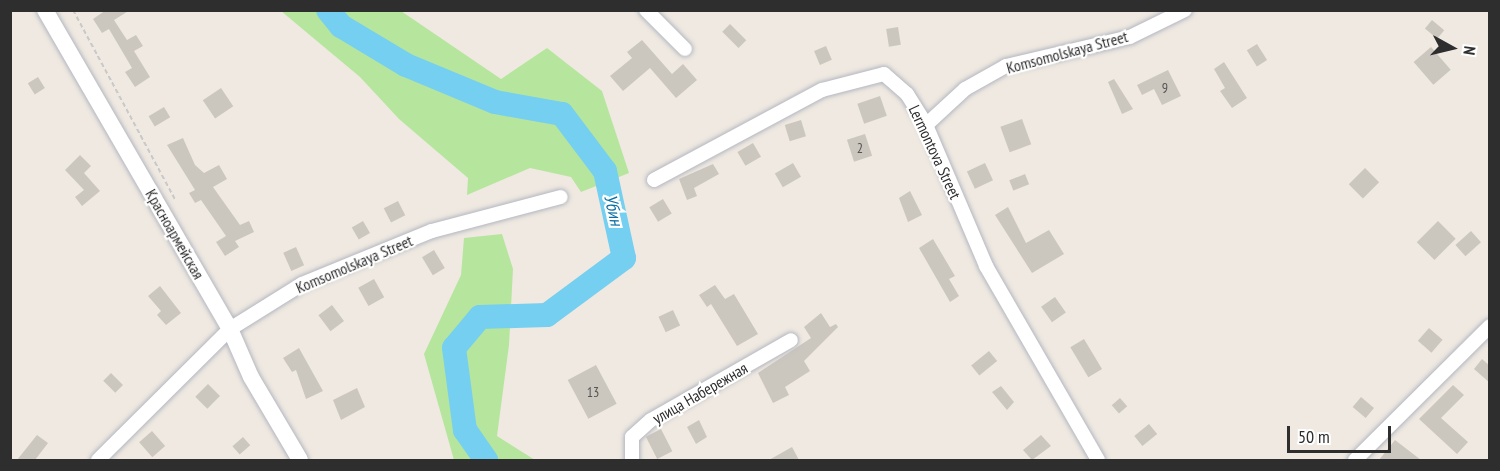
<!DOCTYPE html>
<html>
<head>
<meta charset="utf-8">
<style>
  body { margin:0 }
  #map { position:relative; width:1500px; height:471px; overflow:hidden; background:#efe9e1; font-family:"PT Sans Narrow",sans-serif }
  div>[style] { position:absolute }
  .green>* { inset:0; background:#b6e59e }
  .river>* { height:24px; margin:-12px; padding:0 12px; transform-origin:12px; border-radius:12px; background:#75cff0 }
  .building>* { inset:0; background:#cbc7bf; transform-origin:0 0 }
  .path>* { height:2px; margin-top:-1px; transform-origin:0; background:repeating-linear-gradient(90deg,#c9c9c9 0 4.5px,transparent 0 7.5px) }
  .roads { filter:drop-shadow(0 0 2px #b4b7c1) drop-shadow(0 0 2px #b4b7c1) }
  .minor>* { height:14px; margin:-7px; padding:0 7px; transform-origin:7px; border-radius:7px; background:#fff }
  .tertiary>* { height:16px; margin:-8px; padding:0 8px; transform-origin:8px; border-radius:8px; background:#fff }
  span { translate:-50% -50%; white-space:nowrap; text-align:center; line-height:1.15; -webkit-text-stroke:4.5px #fff; paint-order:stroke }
  .number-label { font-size:14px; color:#555452 }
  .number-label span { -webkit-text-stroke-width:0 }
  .street-label { font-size:16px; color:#2e2e2e }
  .water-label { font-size:18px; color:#0d6fa3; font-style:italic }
  .frame { position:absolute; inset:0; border:12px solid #2e2e2e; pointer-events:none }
  .north { position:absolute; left:1422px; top:18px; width:60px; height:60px; -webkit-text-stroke:4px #fff; paint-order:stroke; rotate:98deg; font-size:16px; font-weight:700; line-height:24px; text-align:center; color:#2e2e2e }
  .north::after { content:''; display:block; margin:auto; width:21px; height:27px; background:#2e2e2e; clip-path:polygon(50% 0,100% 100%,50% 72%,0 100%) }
  .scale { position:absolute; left:1287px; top:426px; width:104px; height:27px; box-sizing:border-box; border:3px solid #2e2e2e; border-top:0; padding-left:8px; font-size:18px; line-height:21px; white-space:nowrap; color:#2e2e2e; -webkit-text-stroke:4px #fff; paint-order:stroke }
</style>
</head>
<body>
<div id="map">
  <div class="green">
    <i style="clip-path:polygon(281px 11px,401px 11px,501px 79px,547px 48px,602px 91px,629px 173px,581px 192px,571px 177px,530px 168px,467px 195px,468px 178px,399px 119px,360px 77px)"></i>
    <i style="clip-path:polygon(502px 234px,513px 269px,509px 345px,497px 436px,535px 460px,454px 460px,424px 354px,461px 275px,464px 238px)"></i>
  </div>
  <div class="river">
    <i style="left:328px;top:10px;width:21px;rotate:51deg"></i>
    <i style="left:341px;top:26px;width:76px;rotate:31deg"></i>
    <i style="left:406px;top:65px;width:96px;rotate:22.6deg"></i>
    <i style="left:495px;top:102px;width:68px;rotate:10.2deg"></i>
    <i style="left:562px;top:114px;width:71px;rotate:53deg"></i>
    <i style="left:605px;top:171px;width:89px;rotate:77.7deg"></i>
    <i style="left:624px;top:258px;width:96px;rotate:143.5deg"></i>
    <i style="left:547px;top:315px;width:67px;rotate:178.3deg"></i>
    <i style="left:480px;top:317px;width:40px;rotate:130deg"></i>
    <i style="left:454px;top:348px;width:83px;rotate:82.4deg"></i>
    <i style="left:465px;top:430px;width:37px;rotate:55deg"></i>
  </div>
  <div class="building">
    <i style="clip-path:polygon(106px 10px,130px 10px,114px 20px,127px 40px,136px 35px,143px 46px,134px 51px,150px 77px,135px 87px,125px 72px,132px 68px,109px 29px,102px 33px,93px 19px)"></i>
    <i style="left:1432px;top:20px;width:16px;height:11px;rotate:40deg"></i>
    <i style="left:730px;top:24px;width:23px;height:11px;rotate:45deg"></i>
    <i style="left:898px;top:27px;width:18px;height:12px;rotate:81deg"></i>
    <i style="clip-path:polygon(642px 40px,672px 74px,683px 64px,697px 80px,676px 98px,650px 68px,623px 91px,610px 76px,632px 58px,627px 52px)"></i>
    <i style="left:1257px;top:44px;width:19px;height:12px;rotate:58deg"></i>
    <i style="left:826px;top:46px;width:15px;height:13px;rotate:67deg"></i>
    <i style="left:1431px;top:47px;width:30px;height:23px;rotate:49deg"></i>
    <i style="clip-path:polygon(1224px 62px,1247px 98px,1232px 108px,1220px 91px,1225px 88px,1214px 69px)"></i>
    <i style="clip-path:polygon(1168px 70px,1181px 96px,1162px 105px,1154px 89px,1142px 95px,1137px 85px)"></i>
    <i style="left:38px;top:77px;width:13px;height:12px;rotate:58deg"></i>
    <i style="clip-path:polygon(1114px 79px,1133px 109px,1122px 114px,1108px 82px)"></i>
    <i style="left:221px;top:88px;width:22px;height:22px;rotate:56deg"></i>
    <i style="left:880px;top:96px;width:21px;height:24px;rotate:71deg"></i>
    <i style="left:164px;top:107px;width:12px;height:18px;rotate:59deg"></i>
    <i style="left:1022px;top:119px;width:27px;height:23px;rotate:70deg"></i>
    <i style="left:801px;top:120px;width:17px;height:17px;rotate:73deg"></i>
    <i style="left:865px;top:134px;width:23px;height:19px;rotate:72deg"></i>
    <i style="clip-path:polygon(183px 138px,195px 165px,204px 173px,219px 165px,227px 179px,213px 187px,240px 225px,249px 221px,254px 232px,235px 241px,239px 247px,225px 256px,216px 242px,226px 236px,201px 200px,195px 203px,189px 193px,195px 190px,167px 145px)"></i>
    <i style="left:753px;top:143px;width:16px;height:18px;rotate:60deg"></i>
    <i style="clip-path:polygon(80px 155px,91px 166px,84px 173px,100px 191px,82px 206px,75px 197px,84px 190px,65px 170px)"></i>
    <i style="left:793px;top:163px;width:16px;height:21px;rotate:60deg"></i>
    <i style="left:985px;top:163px;width:19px;height:20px;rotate:65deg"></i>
    <i style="clip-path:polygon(713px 164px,719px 174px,694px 188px,697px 196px,687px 200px,679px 179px)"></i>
    <i style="left:1365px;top:168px;width:20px;height:23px;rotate:45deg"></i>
    <i style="left:1025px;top:174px;width:11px;height:17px;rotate:68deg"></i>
    <i style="clip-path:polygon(910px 191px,922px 215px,908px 222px,899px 198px)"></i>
    <i style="left:663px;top:199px;width:17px;height:16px;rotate:59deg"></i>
    <i style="left:398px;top:201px;width:16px;height:16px;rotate:63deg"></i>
    <i style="clip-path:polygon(1008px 207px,1026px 243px,1049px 230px,1064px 254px,1032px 273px,995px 215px)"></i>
    <i style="left:363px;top:221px;width:14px;height:13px;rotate:60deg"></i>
    <i style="left:1438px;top:221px;width:25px;height:30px;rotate:45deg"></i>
    <i style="left:1471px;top:231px;width:15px;height:21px;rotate:48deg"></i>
    <i style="clip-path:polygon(933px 239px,955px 276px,949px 279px,959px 296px,950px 302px,919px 248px)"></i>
    <i style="left:296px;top:247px;width:20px;height:14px;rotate:66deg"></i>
    <i style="left:434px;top:250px;width:21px;height:14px;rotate:59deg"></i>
    <i style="left:374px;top:279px;width:21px;height:18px;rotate:61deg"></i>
    <i style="clip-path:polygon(715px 285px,725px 299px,734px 294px,758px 334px,737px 346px,711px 304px,707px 307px,699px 295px)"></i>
    <i style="clip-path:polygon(160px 286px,181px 313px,166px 325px,157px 315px,161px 311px,148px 296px)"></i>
    <i style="left:1055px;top:297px;width:19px;height:17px;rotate:55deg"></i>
    <i style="left:332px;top:305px;width:20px;height:17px;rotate:53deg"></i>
    <i style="left:673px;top:310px;width:17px;height:16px;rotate:65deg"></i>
    <i style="clip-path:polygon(821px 313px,830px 327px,836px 324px,838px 327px,804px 361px,810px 371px,785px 387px,789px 395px,773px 403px,758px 373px,811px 338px,804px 327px)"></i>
    <i style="left:1429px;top:328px;width:18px;height:17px;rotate:41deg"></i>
    <i style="left:1084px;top:339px;width:35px;height:16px;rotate:59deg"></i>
    <i style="clip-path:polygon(299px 348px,323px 391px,306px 399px,296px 370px,292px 372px,283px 358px)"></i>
    <i style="left:989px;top:351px;width:13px;height:23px;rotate:51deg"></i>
    <i style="clip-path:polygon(1482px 359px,1490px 366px,1490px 383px,1474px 369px)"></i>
    <i style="left:596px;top:365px;width:44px;height:32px;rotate:62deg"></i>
    <i style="left:111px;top:373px;width:17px;height:11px;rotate:45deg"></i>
    <i style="left:208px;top:384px;width:17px;height:18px;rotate:45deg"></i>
    <i style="clip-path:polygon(1453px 385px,1464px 395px,1441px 418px,1468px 442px,1457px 454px,1419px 419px)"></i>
    <i style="clip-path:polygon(1001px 386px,1014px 402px,1007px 410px,992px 392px)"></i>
    <i style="clip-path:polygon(357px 388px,365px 407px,341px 420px,333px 400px)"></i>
    <i style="left:1361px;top:397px;width:17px;height:13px;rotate:40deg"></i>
    <i style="left:1120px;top:398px;width:11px;height:11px;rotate:49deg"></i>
    <i style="clip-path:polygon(699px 420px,707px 437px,696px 444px,687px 427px)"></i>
    <i style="left:1149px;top:424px;width:13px;height:19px;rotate:51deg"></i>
    <i style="left:661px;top:429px;width:25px;height:17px;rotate:63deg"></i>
    <i style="left:152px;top:431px;width:20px;height:17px;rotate:49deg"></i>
    <i style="clip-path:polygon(37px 435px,48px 443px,35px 460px,17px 460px)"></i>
    <i style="clip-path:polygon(1041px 435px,1051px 446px,1032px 460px,1023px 450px)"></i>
    <i style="left:243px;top:437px;width:11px;height:14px;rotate:49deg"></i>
    <i style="clip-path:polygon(1395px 440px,1421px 460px,1379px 460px)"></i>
    <i style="clip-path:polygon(792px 447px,799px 460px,769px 460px)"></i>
  </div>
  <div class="path">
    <i style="left:73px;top:10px;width:217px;rotate:61.7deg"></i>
  </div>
  <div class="roads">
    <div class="minor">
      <i style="left:646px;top:10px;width:55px;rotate:45deg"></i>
      <i style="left:926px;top:125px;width:53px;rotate:-42.7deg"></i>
      <i style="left:965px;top:89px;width:47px;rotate:-29.3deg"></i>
      <i style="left:1006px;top:66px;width:127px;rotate:-13.2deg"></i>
      <i style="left:1130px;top:37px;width:61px;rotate:-26.1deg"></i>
      <i style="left:654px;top:180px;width:191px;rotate:-28.2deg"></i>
      <i style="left:822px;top:90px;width:64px;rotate:-14.5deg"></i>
      <i style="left:884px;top:74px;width:30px;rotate:41deg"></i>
      <i style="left:907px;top:94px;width:36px;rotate:58deg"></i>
      <i style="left:926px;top:125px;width:153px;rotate:66.9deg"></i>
      <i style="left:986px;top:266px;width:224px;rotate:60deg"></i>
      <i style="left:98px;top:460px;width:186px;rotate:-44.8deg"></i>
      <i style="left:230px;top:329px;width:85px;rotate:-32deg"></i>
      <i style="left:302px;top:284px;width:140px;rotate:-22.2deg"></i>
      <i style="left:432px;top:231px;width:133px;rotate:-14.8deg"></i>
      <i style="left:632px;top:460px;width:23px;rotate:-90deg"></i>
      <i style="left:632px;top:437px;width:25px;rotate:-42deg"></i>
      <i style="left:651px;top:420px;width:161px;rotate:-29.7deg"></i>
      <i style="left:1355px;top:460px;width:190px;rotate:-44.8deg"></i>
    </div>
    <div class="tertiary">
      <i style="left:45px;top:10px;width:369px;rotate:59.9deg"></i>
      <i style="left:230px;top:329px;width:52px;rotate:66.4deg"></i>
      <i style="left:251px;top:377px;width:96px;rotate:59.4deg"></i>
    </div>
  </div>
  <div class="number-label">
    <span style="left:1165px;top:88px">9</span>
    <span style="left:860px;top:148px">2</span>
    <span style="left:593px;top:392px">13</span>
  </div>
  <div class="street-label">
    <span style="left:1067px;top:52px;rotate:-15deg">Komsomolskaya Street</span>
    <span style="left:935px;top:152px;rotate:65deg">Lermontova Street</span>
    <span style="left:175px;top:234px;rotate:60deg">Красноармейская</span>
    <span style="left:354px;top:264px;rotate:-23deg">Komsomolskaya Street</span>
    <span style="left:700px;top:393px;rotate:-30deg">улица Набережная</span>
  </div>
  <div class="water-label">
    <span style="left:613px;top:210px;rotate:77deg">Убин</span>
  </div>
  <div class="frame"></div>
  <div class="north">N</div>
  <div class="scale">50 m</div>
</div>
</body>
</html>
